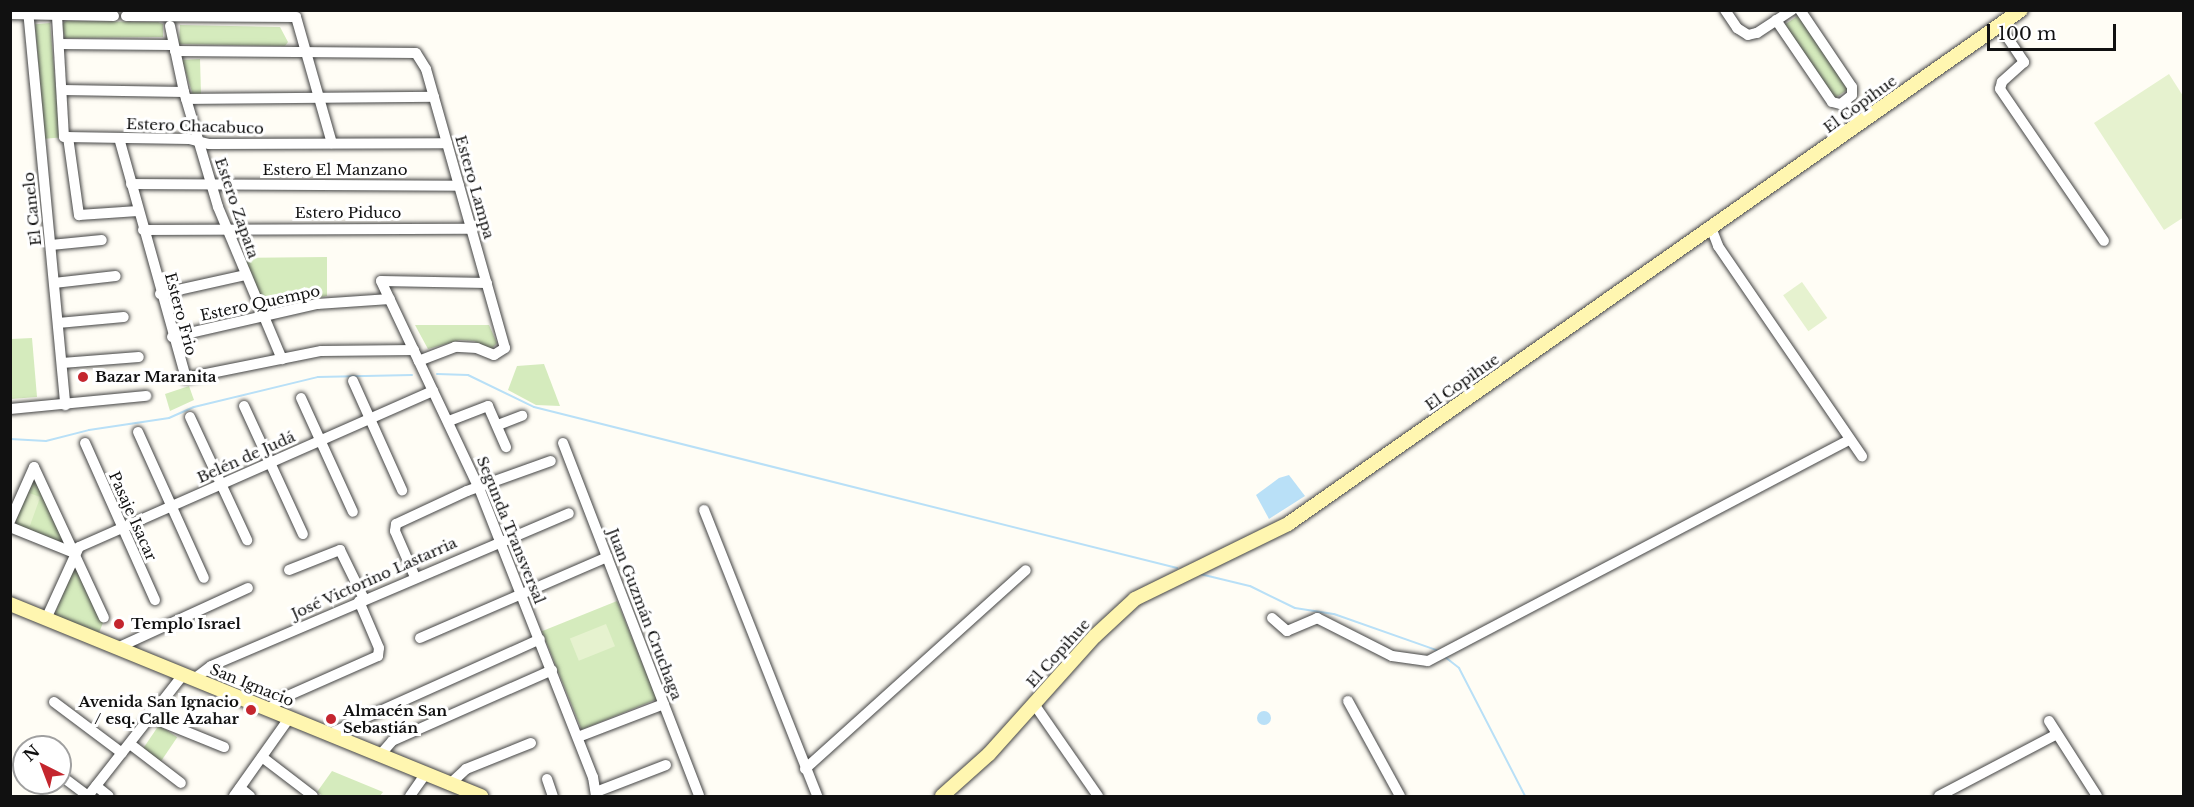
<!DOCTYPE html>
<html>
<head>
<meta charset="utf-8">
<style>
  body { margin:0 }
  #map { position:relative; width:2194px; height:807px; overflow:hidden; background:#fffdf5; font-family:"Libre Baskerville",serif }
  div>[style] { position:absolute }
  .green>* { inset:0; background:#d5ebbd; transform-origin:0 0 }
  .pitch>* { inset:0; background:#e6f2cf; transform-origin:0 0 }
  .water>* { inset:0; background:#b9e0f7 }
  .round { border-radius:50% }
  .stream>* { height:2px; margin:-1px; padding:0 1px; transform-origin:1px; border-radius:1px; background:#b9e0f7 }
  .roads { filter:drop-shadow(0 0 2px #444) drop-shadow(0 0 2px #444) }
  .street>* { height:10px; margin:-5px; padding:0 5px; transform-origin:5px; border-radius:5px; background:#fff }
  .secondary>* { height:14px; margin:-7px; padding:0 7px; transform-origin:7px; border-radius:7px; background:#fff6b0 }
  .dots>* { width:16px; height:16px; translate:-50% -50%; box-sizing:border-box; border:3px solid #fff; border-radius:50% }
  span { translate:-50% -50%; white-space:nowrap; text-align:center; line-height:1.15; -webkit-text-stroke:6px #fff; paint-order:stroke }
  .street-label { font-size:15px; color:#111 }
  .poi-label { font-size:15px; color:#111; font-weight:700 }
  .left { translate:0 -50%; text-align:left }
  .right { translate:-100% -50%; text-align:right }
  .frame { position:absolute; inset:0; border:12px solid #111; pointer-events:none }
  .north { position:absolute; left:12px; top:735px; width:60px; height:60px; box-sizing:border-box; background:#fff; border:2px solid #a0a0a0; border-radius:50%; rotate:318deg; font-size:16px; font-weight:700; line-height:24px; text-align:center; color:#111 }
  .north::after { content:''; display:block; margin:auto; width:21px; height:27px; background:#c4262e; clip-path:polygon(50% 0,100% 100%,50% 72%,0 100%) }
  .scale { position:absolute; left:1987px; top:24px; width:129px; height:27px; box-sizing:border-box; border:3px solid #111; border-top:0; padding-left:8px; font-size:18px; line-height:21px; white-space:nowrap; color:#111; -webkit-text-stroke:4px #fff; paint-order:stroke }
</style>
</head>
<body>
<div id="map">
  <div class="green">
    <i style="left:1799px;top:15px;width:89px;height:17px;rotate:56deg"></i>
    <i style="clip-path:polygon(66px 21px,158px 22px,163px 24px,163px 37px,65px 38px,62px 24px)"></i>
    <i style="left:50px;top:23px;width:115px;height:15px;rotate:85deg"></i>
    <i style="clip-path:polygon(180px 25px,280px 27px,288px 42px,285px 46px,179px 44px)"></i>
    <i style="clip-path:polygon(200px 59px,201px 94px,193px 95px,182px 60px)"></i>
    <i style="clip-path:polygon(327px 257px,327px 296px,270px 308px,264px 305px,243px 258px)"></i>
    <i style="clip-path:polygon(415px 325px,489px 325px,497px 343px,491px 349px,474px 341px,460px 340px,428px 349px)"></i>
    <i style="clip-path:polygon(32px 338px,37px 397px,11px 399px,11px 339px)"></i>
    <i style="clip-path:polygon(544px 364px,560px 406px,536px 405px,508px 390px,517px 366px)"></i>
    <i style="clip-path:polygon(189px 386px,194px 400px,170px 411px,165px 394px)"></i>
    <i style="clip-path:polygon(36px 475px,67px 549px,13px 527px)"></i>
    <i style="clip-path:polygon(75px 565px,105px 618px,98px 635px,54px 616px)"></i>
    <i style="left:617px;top:601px;width:106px;height:81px;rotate:68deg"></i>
    <i style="left:159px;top:725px;width:22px;height:29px;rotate:34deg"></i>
    <i style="clip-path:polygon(332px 771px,383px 792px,380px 796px,323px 796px,317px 792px)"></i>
  </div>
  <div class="pitch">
    <i style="clip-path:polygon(2169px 74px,2183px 96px,2184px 217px,2164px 230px,2094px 123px)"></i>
    <i style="left:1802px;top:282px;width:44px;height:23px;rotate:55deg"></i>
    <i style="left:29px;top:493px;width:12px;height:31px;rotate:20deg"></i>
    <i style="left:606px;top:624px;width:24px;height:39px;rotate:68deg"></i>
  </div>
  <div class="water">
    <i style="clip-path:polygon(1289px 475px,1305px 496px,1269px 519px,1256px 495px,1279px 478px)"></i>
    <i class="round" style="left:1257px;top:711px;width:14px;height:14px"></i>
  </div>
  <div class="stream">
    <i style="left:437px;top:374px;width:31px;rotate:2deg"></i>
    <i style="left:468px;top:375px;width:73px;rotate:25.9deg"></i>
    <i style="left:534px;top:407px;width:663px;rotate:14.06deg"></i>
    <i style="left:10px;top:439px;width:36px;rotate:3deg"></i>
    <i style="left:46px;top:441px;width:44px;rotate:-14.3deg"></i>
    <i style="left:89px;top:430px;width:81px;rotate:-8.5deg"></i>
    <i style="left:169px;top:418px;width:27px;rotate:-24deg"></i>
    <i style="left:194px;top:407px;width:128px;rotate:-13.6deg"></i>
    <i style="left:318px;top:377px;width:94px;rotate:-1.2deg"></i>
    <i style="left:1200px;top:574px;width:51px;rotate:13.5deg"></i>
    <i style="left:1250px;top:586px;width:50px;rotate:26.1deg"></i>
    <i style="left:1295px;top:608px;width:39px;rotate:9deg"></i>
    <i style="left:1334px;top:614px;width:111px;rotate:19.4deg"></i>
    <i style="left:1445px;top:657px;width:18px;rotate:38deg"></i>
    <i style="left:1459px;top:668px;width:144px;rotate:62.7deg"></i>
  </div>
  <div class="roads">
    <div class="street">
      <i style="left:28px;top:10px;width:397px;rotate:84.6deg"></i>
      <i style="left:1725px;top:10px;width:22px;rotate:56deg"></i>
      <i style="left:1737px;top:28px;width:13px;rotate:32deg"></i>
      <i style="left:1748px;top:35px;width:9px;rotate:-13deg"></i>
      <i style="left:1757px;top:33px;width:42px;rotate:-33.3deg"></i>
      <i style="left:10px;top:14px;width:104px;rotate:1.1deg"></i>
      <i style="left:57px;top:16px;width:121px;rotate:86.7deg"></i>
      <i style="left:64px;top:137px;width:125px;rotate:0.9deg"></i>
      <i style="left:189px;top:139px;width:21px;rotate:14deg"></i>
      <i style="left:209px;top:144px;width:238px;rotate:-0.2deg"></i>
      <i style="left:126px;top:16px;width:170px;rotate:0.3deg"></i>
      <i style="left:296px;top:17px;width:131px;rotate:74.1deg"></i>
      <i style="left:1776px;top:20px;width:99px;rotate:55.7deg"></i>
      <i style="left:1832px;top:102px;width:9px;rotate:13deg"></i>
      <i style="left:1841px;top:104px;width:14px;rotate:-39deg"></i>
      <i style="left:1852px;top:95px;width:8px;rotate:-90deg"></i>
      <i style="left:1852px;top:87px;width:93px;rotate:-124deg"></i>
      <i style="left:1999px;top:25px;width:45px;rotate:56deg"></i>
      <i style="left:2024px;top:62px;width:30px;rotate:138deg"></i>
      <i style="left:2002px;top:82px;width:7px;rotate:106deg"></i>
      <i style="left:2000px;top:89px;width:184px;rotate:55.6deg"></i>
      <i style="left:170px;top:26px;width:67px;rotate:78deg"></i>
      <i style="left:184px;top:92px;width:120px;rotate:73.5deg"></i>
      <i style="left:218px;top:207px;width:165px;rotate:67.2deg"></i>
      <i style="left:59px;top:44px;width:113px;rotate:0.5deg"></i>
      <i style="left:175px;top:51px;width:241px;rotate:0.5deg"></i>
      <i style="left:416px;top:53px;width:19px;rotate:58deg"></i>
      <i style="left:426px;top:69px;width:290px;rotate:74.2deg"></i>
      <i style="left:505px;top:348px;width:13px;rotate:148deg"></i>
      <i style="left:494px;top:355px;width:18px;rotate:-158deg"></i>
      <i style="left:477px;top:348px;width:22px;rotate:-177deg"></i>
      <i style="left:455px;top:347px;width:39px;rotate:159deg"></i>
      <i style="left:62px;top:90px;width:122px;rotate:0.9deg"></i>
      <i style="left:186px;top:99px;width:248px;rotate:-0.5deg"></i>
      <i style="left:1845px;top:102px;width:27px;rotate:56deg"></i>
      <i style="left:68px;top:137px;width:79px;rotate:82deg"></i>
      <i style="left:79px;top:215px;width:59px;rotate:-3.9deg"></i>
      <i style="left:119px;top:138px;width:249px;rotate:74.4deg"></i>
      <i style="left:186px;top:378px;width:138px;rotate:-11.3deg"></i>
      <i style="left:321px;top:351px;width:93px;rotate:-0.6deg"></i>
      <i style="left:131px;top:184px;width:328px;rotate:0.3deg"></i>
      <i style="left:143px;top:230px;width:328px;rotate:-0.2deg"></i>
      <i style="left:1712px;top:230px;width:17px;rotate:69deg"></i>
      <i style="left:1718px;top:246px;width:255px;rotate:55.6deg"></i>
      <i style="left:51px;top:245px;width:51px;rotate:-5.6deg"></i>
      <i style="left:54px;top:283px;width:62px;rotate:-6.4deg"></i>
      <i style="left:487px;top:283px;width:106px;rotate:-178.9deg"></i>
      <i style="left:381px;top:281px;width:229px;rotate:64.7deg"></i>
      <i style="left:479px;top:488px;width:311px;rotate:68.5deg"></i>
      <i style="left:593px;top:777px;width:19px;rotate:81deg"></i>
      <i style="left:160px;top:294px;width:87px;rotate:-12.6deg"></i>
      <i style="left:58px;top:323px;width:66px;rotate:-5.2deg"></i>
      <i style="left:172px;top:337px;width:149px;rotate:-12.8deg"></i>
      <i style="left:317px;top:304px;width:73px;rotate:-3.9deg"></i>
      <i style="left:62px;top:363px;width:77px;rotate:-4.5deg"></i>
      <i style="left:353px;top:381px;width:120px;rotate:65.8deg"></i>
      <i style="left:301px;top:398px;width:125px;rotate:65.5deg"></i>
      <i style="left:244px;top:406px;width:141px;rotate:65.3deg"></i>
      <i style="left:10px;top:409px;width:137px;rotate:-5.5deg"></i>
      <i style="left:190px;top:417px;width:136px;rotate:65.1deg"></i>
      <i style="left:449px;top:421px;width:42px;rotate:-21deg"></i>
      <i style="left:488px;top:406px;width:45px;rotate:66.3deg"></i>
      <i style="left:498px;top:425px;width:26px;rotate:-21deg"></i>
      <i style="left:138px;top:432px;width:160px;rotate:65.7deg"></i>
      <i style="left:85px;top:443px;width:172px;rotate:66deg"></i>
      <i style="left:563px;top:443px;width:378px;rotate:68.9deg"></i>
      <i style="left:34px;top:467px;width:166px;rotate:65.1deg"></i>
      <i style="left:704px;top:510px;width:308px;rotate:68.4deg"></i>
      <i style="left:10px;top:521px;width:59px;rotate:-66deg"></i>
      <i style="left:10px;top:527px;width:69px;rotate:22.1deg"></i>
      <i style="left:289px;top:570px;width:55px;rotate:-21.4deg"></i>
      <i style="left:340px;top:550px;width:55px;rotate:63.9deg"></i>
      <i style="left:415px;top:577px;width:50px;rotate:-113.5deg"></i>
      <i style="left:395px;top:531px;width:7px;rotate:-82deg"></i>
      <i style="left:396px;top:524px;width:78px;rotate:-24.9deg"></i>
      <i style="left:467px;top:491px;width:89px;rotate:-19.7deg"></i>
      <i style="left:1272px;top:618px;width:20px;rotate:41deg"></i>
      <i style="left:1287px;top:631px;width:33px;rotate:-23deg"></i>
      <i style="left:1317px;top:618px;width:84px;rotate:26.9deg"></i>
      <i style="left:1392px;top:656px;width:36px;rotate:8deg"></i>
      <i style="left:1428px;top:661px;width:475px;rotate:-27.7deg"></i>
      <i style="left:46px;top:619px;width:79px;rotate:-65.4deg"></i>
      <i style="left:79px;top:547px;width:387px;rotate:-23.8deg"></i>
      <i style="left:420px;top:638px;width:204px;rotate:-23.4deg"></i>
      <i style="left:117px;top:648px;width:144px;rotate:-24.6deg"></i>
      <i style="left:194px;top:679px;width:21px;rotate:-37deg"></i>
      <i style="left:211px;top:666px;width:389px;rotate:-23.1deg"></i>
      <i style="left:1348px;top:701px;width:108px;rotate:61.3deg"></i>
      <i style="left:54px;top:702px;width:85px;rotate:36.9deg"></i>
      <i style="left:1034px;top:704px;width:112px;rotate:55.2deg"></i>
      <i style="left:268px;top:709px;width:19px;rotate:-36deg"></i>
      <i style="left:283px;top:698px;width:104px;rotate:-23.9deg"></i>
      <i style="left:378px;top:656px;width:8px;rotate:-83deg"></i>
      <i style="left:379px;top:648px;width:51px;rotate:-113.1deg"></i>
      <i style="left:150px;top:717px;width:80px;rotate:22.1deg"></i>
      <i style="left:2049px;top:721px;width:89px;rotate:57.4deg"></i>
      <i style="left:329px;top:734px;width:231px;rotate:-24.2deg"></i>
      <i style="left:578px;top:737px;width:92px;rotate:-21deg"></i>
      <i style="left:130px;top:744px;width:64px;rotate:37.4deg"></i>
      <i style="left:380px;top:755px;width:18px;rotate:-49deg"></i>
      <i style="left:392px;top:741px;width:175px;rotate:-23.9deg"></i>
      <i style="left:262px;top:757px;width:64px;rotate:37.4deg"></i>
      <i style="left:805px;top:769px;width:297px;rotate:-42deg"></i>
      <i style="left:60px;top:775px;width:35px;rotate:37deg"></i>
      <i style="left:547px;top:779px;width:18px;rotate:71deg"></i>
      <i style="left:450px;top:784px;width:22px;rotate:-43deg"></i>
      <i style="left:466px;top:769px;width:70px;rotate:-21.8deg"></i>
      <i style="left:96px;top:786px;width:16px;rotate:38deg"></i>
      <i style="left:240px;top:788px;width:13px;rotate:39deg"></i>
      <i style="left:596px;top:792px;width:75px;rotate:-21.1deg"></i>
      <i style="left:88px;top:796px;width:154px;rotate:-51.9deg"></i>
      <i style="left:234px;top:796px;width:97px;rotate:-54.7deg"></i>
      <i style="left:410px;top:796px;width:28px;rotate:-55deg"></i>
      <i style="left:1939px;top:796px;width:131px;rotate:-27.7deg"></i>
    </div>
    <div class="secondary">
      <i style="left:10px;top:604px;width:509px;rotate:22.18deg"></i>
      <i style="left:942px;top:796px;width:63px;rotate:-41.8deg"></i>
      <i style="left:989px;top:754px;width:159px;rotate:-48.1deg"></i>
      <i style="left:1095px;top:636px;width:54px;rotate:-42.8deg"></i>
      <i style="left:1135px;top:599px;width:170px;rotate:-26.1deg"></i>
      <i style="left:1288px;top:524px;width:895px;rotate:-35.04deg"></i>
    </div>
  </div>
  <div class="dots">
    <i style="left:83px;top:377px;background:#c4262e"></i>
    <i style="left:119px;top:624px;background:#c4262e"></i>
    <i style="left:251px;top:710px;background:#c4262e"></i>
    <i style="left:331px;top:719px;background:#c4262e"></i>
  </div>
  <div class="street-label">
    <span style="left:1860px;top:104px;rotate:-36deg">El Copihue</span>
    <span style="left:195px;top:126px;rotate:2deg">Estero Chacabuco</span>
    <span style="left:335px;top:170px">Estero El Manzano</span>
    <span style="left:475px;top:187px;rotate:74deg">Estero Lampa</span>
    <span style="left:237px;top:208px;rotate:71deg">Estero Zapata</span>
    <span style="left:32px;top:209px;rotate:-96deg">El Canelo</span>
    <span style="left:348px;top:213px">Estero Piduco</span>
    <span style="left:260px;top:303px;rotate:-12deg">Estero Quempo</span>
    <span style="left:181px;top:314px;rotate:75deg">Estero Frio</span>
    <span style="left:1462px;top:382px;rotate:-35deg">El Copihue</span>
    <span style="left:246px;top:457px;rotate:-24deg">Belén de Judá</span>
    <span style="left:133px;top:516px;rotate:66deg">Pasaje Isacar</span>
    <span style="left:511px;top:530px;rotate:68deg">Segunda Transversal</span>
    <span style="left:374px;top:578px;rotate:-24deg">José Victorino Lastarria</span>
    <span style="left:645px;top:614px;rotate:69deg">Juan Guzmán Cruchaga</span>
    <span style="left:1058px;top:653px;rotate:-48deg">El Copihue</span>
    <span style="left:252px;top:685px;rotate:22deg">San Ignacio</span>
  </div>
  <div class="poi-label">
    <span class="left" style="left:95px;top:377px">Bazar Maranita</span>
    <span class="left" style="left:131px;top:624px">Templo Israel</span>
    <span class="right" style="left:239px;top:710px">Avenida San Ignacio<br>/ esq. Calle Azahar</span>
    <span class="left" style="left:343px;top:719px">Almacén San<br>Sebastián</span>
  </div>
  <div class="frame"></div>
  <div class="north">N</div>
  <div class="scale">100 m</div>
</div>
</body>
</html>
